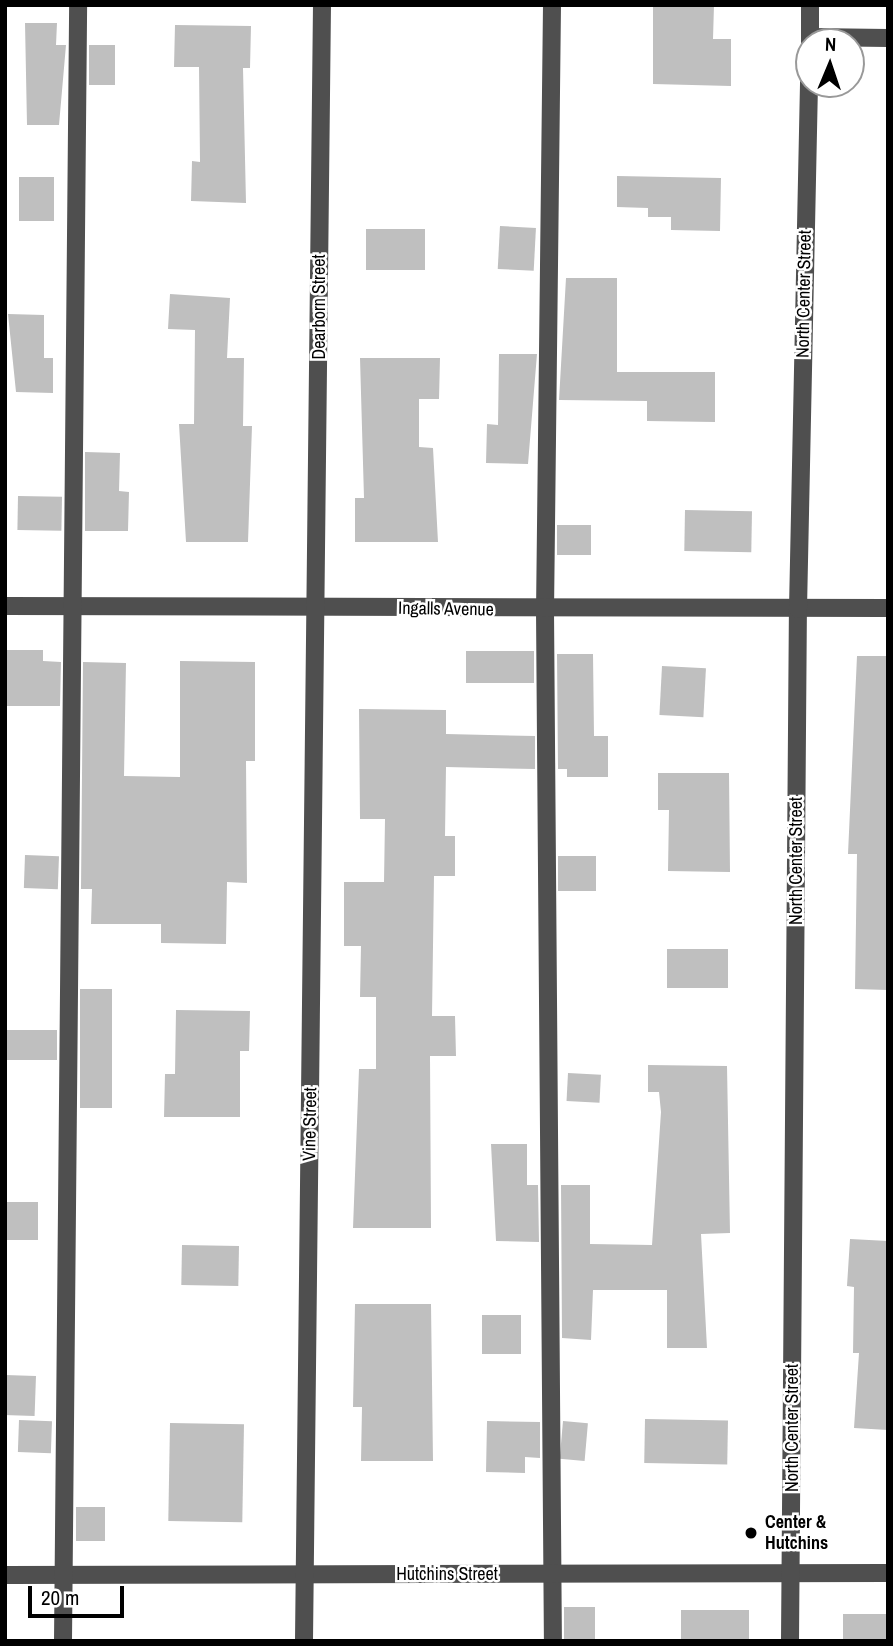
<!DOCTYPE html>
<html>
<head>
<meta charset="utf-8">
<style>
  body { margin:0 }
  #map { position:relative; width:893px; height:1646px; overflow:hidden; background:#fff; font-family:"Archivo Narrow",sans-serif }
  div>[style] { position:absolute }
  .building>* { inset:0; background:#bfbfbf; transform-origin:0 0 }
  .minor>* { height:18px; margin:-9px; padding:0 9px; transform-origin:9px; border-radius:9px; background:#4f4f4f }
  .dots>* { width:19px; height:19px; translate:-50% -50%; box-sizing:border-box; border:4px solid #fff; border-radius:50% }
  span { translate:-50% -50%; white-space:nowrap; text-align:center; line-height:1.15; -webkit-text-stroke:5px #fff; paint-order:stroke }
  .street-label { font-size:18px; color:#000 }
  .poi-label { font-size:18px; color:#000; font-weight:700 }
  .left { translate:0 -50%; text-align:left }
  .frame { position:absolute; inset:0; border:7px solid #000; pointer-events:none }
  .north { position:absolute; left:795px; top:28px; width:70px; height:70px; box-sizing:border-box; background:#fff; border:2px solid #999; border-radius:50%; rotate:2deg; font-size:19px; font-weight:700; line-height:28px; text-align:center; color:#000 }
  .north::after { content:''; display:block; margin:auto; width:24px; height:32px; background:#000; clip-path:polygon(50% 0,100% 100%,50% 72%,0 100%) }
  .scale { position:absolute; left:28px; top:1586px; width:96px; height:32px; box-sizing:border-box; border:4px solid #000; border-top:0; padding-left:9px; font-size:21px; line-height:24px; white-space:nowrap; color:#000; -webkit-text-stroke:5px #fff; paint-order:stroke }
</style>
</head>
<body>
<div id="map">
  <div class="building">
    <i style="clip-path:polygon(653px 5px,714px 5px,713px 39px,731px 39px,731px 86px,653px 84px)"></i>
    <i style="clip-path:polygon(25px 23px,57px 23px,56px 45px,66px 45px,59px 125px,27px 125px)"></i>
    <i style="clip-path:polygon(175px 25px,251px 26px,250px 68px,243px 68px,246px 203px,191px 201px,192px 161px,200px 162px,199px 67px,174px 67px)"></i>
    <i style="left:89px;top:45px;width:26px;height:40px"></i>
    <i style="clip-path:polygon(617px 176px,721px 178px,720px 231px,671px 230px,671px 217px,648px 217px,648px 208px,617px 207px)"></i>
    <i style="left:19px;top:177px;width:35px;height:44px"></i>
    <i style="left:500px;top:226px;width:36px;height:43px;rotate:3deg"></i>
    <i style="left:366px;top:229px;width:59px;height:41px"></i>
    <i style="clip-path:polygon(566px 278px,617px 278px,617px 372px,715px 372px,715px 422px,647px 421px,647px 401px,559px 400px)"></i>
    <i style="clip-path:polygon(170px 294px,230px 298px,227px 358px,244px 358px,243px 426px,252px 426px,248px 542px,186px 542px,179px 424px,194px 424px,195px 330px,168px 329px)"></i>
    <i style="clip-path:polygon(8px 314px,44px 315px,44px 358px,53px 358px,53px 393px,16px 392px)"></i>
    <i style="clip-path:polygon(499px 354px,537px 354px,528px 464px,486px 463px,487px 424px,498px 425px)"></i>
    <i style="clip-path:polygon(360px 358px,440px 358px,439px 399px,419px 399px,419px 447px,433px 448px,438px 542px,355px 542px,355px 498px,364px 498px)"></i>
    <i style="clip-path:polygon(85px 452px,120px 453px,119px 491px,129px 492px,128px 531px,85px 531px)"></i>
    <i style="left:18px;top:496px;width:44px;height:34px;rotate:1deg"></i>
    <i style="left:685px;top:510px;width:67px;height:41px;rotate:1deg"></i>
    <i style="left:557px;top:525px;width:34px;height:30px"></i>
    <i style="clip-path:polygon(5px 650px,43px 650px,43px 661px,61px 662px,60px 706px,5px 706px)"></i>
    <i style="left:466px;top:651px;width:68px;height:32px"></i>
    <i style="clip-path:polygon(557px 654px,593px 654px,594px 736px,608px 736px,608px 777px,567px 777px,567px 769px,558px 769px)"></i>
    <i style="clip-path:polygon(857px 656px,888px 656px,888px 990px,855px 989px,857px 854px,848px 854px)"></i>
    <i style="clip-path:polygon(180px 661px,255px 662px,255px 761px,246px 761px,247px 883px,227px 882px,226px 944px,161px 943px,161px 924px,91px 924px,92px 889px,81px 889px,83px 662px,126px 663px,124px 776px,180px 777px)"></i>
    <i style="left:662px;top:666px;width:44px;height:49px;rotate:3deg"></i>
    <i style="clip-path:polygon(359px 709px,446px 710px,446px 734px,535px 736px,535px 769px,446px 767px,445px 836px,455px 836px,455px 876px,434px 876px,432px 1016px,455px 1016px,456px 1056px,430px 1056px,431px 1228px,353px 1228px,359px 1069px,376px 1069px,376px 997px,360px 997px,361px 946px,344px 946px,344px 882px,384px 882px,385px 819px,360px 819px)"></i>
    <i style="clip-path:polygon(658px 773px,729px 773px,730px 872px,668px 871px,669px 810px,658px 810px)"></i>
    <i style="left:25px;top:855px;width:34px;height:33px;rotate:2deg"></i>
    <i style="left:558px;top:856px;width:38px;height:35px"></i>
    <i style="left:667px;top:949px;width:61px;height:39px"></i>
    <i style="left:80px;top:989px;width:32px;height:119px"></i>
    <i style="clip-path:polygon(176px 1010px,250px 1011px,249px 1051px,240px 1051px,240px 1117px,164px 1117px,165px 1074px,175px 1074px)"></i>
    <i style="left:6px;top:1030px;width:51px;height:30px"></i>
    <i style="clip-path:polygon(648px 1065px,727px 1066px,730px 1233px,701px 1234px,707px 1348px,667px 1348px,667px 1290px,593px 1290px,591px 1340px,562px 1338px,561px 1185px,590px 1185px,590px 1244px,652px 1245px,661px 1112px,659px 1092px,648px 1092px)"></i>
    <i style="left:568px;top:1073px;width:33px;height:28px;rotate:3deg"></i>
    <i style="clip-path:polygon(491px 1144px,527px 1144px,527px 1185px,538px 1185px,539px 1242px,496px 1241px)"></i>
    <i style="left:5px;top:1202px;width:33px;height:38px"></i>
    <i style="clip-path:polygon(850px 1239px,888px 1241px,888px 1430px,854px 1428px,859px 1353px,853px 1353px,854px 1287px,847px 1286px)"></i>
    <i style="left:182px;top:1245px;width:57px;height:40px;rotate:1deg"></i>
    <i style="clip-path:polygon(355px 1304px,431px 1304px,433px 1461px,361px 1461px,362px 1407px,353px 1407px)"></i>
    <i style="left:482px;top:1315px;width:39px;height:39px"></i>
    <i style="left:5px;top:1375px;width:31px;height:40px;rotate:2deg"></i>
    <i style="left:645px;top:1419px;width:83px;height:44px;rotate:1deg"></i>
    <i style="left:19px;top:1420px;width:33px;height:32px;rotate:2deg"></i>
    <i style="clip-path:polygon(487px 1421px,540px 1422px,540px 1458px,525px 1457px,525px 1473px,486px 1472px)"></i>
    <i style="left:563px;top:1421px;width:25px;height:38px;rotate:5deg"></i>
    <i style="left:170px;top:1423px;width:74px;height:98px;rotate:1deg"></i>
    <i style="left:76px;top:1507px;width:29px;height:34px"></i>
    <i style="left:564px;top:1607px;width:31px;height:34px"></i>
    <i style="left:749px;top:1610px;width:31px;height:68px;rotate:90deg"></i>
    <i style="left:843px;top:1614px;width:45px;height:27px"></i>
  </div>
  <div class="minor">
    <i style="left:552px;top:5px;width:605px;rotate:90.66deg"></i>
    <i style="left:545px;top:610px;width:1031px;rotate:89.56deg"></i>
    <i style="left:810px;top:37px;width:78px;rotate:0.7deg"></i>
    <i style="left:810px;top:42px;width:37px;rotate:-90deg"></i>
    <i style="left:5px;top:606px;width:883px;rotate:0.13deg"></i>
    <i style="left:5px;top:1575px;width:883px;rotate:-0.13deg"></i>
    <i style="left:63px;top:1641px;width:1636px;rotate:-89.47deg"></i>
    <i style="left:304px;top:1641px;width:1636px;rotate:-89.37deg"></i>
    <i style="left:790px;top:1641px;width:1032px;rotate:-89.56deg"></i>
    <i style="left:798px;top:609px;width:527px;rotate:-88.8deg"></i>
  </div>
  <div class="dots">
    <i style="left:751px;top:1533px;background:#000"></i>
  </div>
  <div class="street-label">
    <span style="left:804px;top:294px;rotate:-89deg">North Center Street</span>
    <span style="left:319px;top:307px;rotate:-90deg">Dearborn Street</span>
    <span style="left:446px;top:609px;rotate:1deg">Ingalls Avenue</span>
    <span style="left:796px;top:861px;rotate:-90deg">North Center Street</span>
    <span style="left:310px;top:1124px;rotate:-89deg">Vine Street</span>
    <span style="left:792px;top:1428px;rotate:-90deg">North Center Street</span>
    <span style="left:447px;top:1574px">Hutchins Street</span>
  </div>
  <div class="poi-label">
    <span class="left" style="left:765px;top:1533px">Center &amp;<br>Hutchins</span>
  </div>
  <div class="frame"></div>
  <div class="north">N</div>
  <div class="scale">20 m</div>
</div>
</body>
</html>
